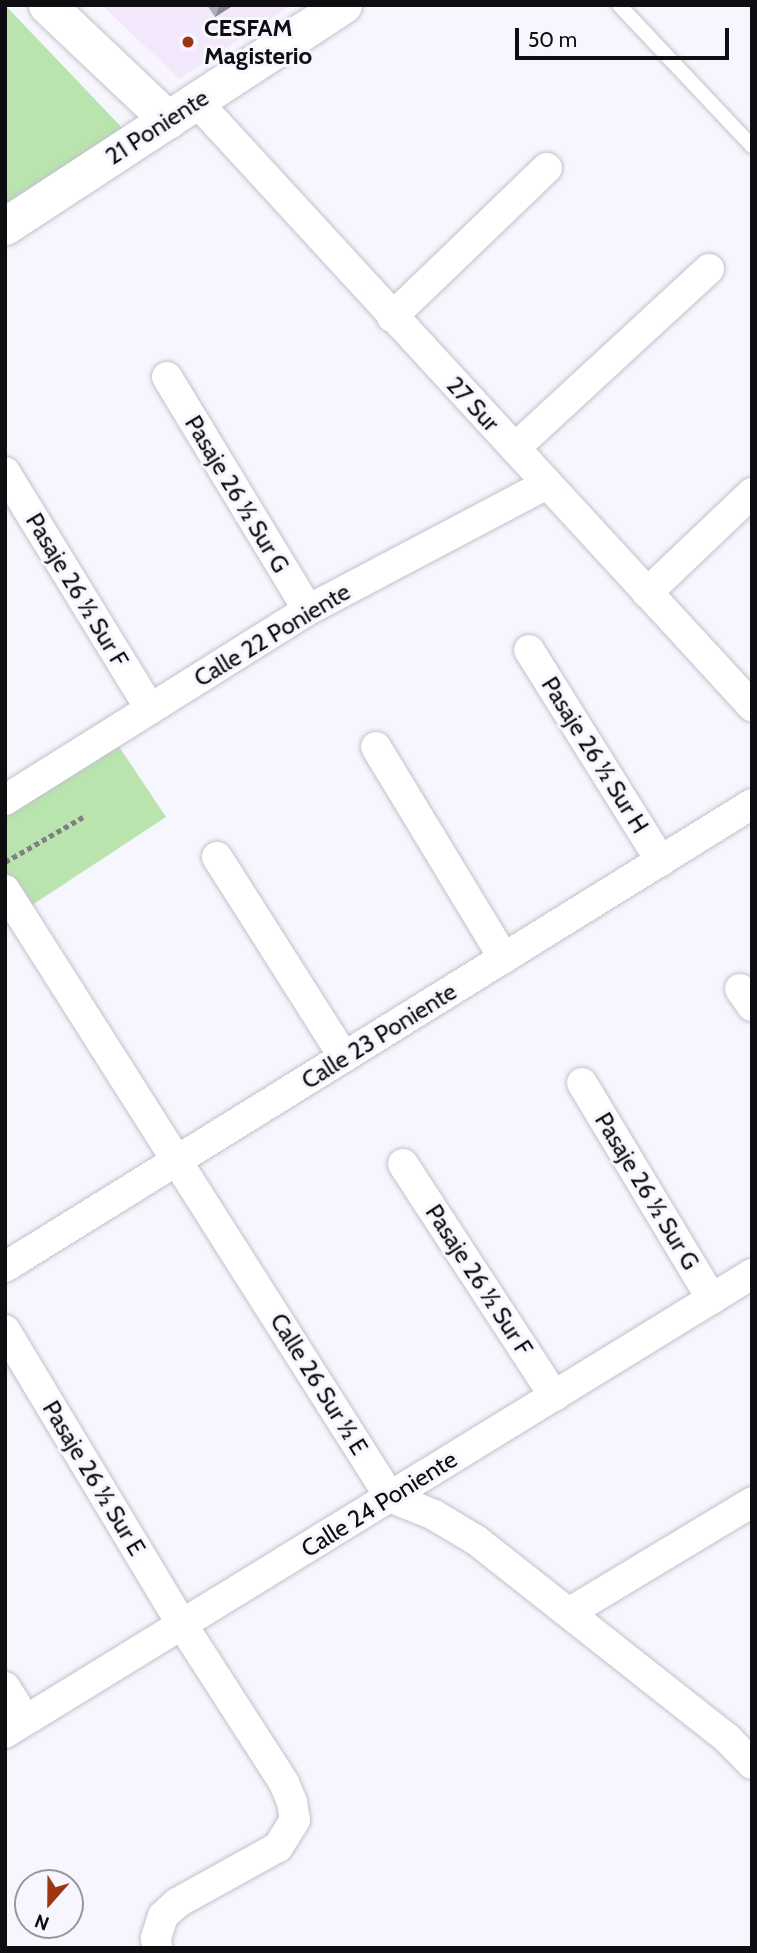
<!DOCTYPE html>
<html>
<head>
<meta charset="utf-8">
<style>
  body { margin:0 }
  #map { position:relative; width:757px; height:1953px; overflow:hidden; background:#f7f5fd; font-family:Cabin,sans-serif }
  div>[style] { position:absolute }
  .medical>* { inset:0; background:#f3e7fb }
  .green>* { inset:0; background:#b9e4ae }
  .path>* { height:4.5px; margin-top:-2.25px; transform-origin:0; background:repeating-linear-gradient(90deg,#817f85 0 5px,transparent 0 8.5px) }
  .roads { filter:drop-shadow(0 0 2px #c4c0cd) drop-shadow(0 0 2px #c4c0cd) }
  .service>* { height:14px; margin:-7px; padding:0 7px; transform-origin:7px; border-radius:7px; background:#fff }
  .minor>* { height:30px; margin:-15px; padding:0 15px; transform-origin:15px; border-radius:15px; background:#fff }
  .tertiary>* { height:37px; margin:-18.5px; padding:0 18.5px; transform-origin:18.5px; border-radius:18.5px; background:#fff }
  .wall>* { inset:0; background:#acaeb9 }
  .shaded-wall>* { inset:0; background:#8c8d96 }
  .dots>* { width:19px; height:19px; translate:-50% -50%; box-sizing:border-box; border:4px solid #f7f5fd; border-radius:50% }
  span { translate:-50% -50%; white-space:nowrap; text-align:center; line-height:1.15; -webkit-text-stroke:6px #f7f5fd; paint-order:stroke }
  .poi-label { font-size:24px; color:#0e0d11; font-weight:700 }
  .left { translate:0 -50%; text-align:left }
  .street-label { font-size:24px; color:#0e0d11 }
  .frame { position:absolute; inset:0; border:7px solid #0e0d11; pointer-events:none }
  .north { position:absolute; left:14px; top:1869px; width:70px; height:70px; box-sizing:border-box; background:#f7f5fd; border:2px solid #9a989f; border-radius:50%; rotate:201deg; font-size:19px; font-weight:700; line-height:28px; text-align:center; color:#0e0d11 }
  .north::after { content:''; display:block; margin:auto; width:24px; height:32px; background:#9c3514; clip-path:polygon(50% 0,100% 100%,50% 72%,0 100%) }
  .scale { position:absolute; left:515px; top:28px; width:214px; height:32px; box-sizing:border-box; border:4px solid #0e0d11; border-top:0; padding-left:9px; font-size:21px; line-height:24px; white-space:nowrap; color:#0e0d11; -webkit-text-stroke:5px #f7f5fd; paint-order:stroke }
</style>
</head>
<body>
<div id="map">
  <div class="medical">
    <i style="clip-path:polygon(102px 5px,291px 5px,179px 79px)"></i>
  </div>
  <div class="green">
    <i style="clip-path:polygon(5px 5px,127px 133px,5px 210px)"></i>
    <i style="clip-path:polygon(110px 733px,166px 817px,23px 911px,5px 883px,5px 808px)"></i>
  </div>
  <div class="path">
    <i style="left:5px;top:862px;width:90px;rotate:-30deg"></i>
  </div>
  <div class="roads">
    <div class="service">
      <i style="left:619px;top:5px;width:194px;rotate:46.7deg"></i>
    </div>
    <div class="minor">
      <i style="left:196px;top:101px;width:822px;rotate:47.42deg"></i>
      <i style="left:392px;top:317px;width:215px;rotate:-43.9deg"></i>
      <i style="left:167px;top:377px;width:272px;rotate:58.8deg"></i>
      <i style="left:515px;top:448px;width:264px;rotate:-42.7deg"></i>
      <i style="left:5px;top:472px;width:278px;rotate:58.5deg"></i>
      <i style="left:647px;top:593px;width:145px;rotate:-43.6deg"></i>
      <i style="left:529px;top:650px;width:249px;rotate:58deg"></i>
      <i style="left:376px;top:747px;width:247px;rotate:58.8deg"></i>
      <i style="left:5px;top:800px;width:358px;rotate:-32.1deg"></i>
      <i style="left:308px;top:610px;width:270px;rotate:-27.8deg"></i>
      <i style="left:217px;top:857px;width:237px;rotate:57.6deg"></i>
      <i style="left:5px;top:890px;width:719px;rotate:57.61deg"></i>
      <i style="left:390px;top:1497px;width:48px;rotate:22.2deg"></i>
      <i style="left:434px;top:1515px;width:49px;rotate:30.8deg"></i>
      <i style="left:476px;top:1540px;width:320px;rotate:38.3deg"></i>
      <i style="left:727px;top:1738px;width:36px;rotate:46deg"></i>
      <i style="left:740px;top:989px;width:21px;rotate:55deg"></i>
      <i style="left:582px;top:1083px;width:252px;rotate:59deg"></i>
      <i style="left:403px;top:1164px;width:277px;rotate:56.9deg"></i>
      <i style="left:5px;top:1267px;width:879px;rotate:-31.79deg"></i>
      <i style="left:5px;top:1330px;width:345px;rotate:59deg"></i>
      <i style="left:183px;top:1626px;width:187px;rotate:57.2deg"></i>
      <i style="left:284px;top:1783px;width:21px;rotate:67deg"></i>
      <i style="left:292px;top:1802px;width:18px;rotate:81deg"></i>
      <i style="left:295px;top:1820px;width:32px;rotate:122deg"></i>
      <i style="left:278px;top:1847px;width:115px;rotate:151deg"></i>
      <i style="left:177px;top:1903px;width:19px;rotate:137deg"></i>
      <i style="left:163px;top:1916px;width:23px;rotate:108deg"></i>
      <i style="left:156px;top:1938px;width:10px;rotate:84deg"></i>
      <i style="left:570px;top:1612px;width:213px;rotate:-31.1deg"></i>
      <i style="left:5px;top:1687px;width:39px;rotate:58deg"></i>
      <i style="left:5px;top:1733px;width:877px;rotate:-31.57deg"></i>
    </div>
    <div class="tertiary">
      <i style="left:47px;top:5px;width:167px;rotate:43.5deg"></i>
      <i style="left:5px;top:226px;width:404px;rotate:-33.2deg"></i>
    </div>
  </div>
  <div class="wall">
    <i style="clip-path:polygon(207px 5px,234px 5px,215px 17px)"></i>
  </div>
  <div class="shaded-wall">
    <i style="clip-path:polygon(220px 5px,234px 5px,215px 17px)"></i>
  </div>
  <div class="dots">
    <i style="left:188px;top:42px;background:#9c3514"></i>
  </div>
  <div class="poi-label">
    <span class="left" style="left:204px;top:42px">CESFAM<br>Magisterio</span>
  </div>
  <div class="street-label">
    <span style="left:157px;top:127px;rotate:-33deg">21 Poniente</span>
    <span style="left:473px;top:404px;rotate:47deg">27 Sur</span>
    <span style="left:237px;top:494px;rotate:59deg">Pasaje 26 ½ Sur G</span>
    <span style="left:77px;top:590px;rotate:59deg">Pasaje 26 ½ Sur F</span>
    <span style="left:272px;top:635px;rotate:-31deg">Calle 22 Poniente</span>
    <span style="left:595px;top:755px;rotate:58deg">Pasaje 26 ½ Sur H</span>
    <span style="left:379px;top:1036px;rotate:-32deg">Calle 23 Poniente</span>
    <span style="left:647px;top:1191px;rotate:59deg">Pasaje 26 ½ Sur G</span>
    <span style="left:479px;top:1280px;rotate:57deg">Pasaje 26 ½ Sur F</span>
    <span style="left:319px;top:1384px;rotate:58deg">Calle 26 Sur ½ E</span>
    <span style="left:94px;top:1478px;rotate:59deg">Pasaje 26 ½ Sur E</span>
    <span style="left:379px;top:1504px;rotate:-32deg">Calle 24 Poniente</span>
  </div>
  <div class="frame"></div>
  <div class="north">N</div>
  <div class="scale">50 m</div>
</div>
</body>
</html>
